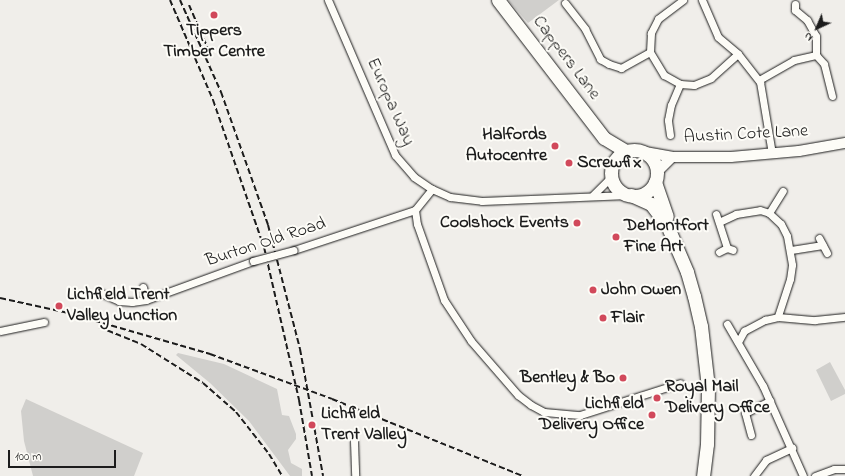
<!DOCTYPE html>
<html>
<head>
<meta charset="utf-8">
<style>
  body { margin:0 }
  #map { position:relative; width:845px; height:476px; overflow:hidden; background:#f0eeea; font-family:"Indie Flower",sans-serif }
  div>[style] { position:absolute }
  .green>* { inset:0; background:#d0cfcc }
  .roads { filter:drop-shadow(0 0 1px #1c1c1c) drop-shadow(0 0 1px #1c1c1c) }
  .street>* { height:7px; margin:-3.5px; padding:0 3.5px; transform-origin:3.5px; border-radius:3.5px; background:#fdfcf7 }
  .secondary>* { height:10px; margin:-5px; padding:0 5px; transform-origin:5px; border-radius:5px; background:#fdfcf7 }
  .highway>* { height:13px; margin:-6.5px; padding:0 6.5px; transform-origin:6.5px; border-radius:6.5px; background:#fdfcf7 }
  .highway>.ring { margin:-6.5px; padding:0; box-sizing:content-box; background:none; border:13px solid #fdfcf7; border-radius:50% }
  .rail>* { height:2px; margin-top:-1px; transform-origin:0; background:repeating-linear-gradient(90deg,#1c1c1c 0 6px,transparent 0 9px) }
  .bridges { filter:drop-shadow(0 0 1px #1c1c1c) drop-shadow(0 0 1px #1c1c1c) }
  .street-bridge>* { height:7px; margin:-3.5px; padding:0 3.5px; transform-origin:3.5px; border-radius:3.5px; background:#fdfcf7 }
  .dots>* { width:11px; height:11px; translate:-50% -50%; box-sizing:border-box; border:2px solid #fdfcf7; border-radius:50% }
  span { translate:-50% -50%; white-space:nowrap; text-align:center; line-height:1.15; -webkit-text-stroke:4px #fdfcf7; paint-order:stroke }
  .poi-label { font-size:18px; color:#1c1c1c; font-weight:700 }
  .right { translate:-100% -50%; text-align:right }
  .left { translate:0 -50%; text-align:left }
  .street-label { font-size:18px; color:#1c1c1c }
  .north { position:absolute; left:797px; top:8px; width:40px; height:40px; -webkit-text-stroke:3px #fdfcf7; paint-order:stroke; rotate:224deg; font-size:11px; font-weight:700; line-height:16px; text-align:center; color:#1c1c1c }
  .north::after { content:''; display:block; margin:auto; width:14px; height:18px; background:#1c1c1c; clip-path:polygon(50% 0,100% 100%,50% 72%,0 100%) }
  .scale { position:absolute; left:8px; top:450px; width:108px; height:18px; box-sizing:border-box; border:2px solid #1c1c1c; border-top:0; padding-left:5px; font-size:12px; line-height:14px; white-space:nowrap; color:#1c1c1c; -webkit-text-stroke:3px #fdfcf7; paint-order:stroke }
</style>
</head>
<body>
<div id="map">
  <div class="green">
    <i style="clip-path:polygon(508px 0,559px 0,528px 23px)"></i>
    <i style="clip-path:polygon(178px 353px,224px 364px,277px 389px,282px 415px,289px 416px,296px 434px,296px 439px,288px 450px,291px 463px,302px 469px,302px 476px,290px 476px,249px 421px,210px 383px,176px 355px)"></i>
    <i style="clip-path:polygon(830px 362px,845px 390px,845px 394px,831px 401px,816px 370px)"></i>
    <i style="clip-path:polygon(26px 399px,143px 453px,134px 476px,33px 476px,24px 441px,21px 411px)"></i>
  </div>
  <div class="roads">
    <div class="street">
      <i style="left:328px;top:0;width:169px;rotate:66.6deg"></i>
      <i style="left:395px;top:155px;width:29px;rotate:49deg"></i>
      <i style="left:414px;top:177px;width:22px;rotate:34deg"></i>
      <i style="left:432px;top:189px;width:20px;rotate:24deg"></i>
      <i style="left:450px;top:197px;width:32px;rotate:7deg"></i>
      <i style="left:482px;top:201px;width:146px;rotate:-2.4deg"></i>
      <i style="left:683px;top:0;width:31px;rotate:143deg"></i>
      <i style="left:658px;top:19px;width:16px;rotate:117deg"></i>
      <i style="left:651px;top:33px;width:19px;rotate:93deg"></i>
      <i style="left:650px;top:52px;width:27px;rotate:59deg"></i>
      <i style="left:664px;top:75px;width:18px;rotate:29deg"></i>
      <i style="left:680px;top:84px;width:14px;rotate:4deg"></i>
      <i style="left:694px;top:85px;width:18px;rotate:-22deg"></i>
      <i style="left:711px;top:78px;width:36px;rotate:-42deg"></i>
      <i style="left:702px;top:0;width:40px;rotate:66.6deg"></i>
      <i style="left:718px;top:37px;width:26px;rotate:40deg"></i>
      <i style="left:738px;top:54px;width:36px;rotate:52deg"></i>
      <i style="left:760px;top:82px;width:73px;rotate:80.5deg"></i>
      <i style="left:565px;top:3px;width:33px;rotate:52deg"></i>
      <i style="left:585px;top:29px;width:34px;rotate:63deg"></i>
      <i style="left:600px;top:59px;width:10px;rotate:29deg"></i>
      <i style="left:609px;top:64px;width:13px;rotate:18deg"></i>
      <i style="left:621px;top:68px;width:33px;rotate:-29deg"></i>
      <i style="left:795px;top:4px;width:6px;rotate:90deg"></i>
      <i style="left:795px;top:10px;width:16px;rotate:40deg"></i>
      <i style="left:807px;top:20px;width:18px;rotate:61deg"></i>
      <i style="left:816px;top:36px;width:19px;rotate:90deg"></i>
      <i style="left:759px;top:80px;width:40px;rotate:-29.7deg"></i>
      <i style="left:794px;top:60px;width:23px;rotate:-13deg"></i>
      <i style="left:816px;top:55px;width:12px;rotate:48deg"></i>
      <i style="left:824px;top:64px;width:33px;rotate:76deg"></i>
      <i style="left:670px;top:135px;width:15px;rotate:-98deg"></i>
      <i style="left:668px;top:120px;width:15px;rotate:-79deg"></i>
      <i style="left:671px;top:105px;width:23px;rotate:-67deg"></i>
      <i style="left:593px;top:195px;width:27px;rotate:-45deg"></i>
      <i style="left:415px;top:210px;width:14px;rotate:82deg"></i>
      <i style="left:417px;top:224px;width:81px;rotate:70.4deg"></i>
      <i style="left:444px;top:300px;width:49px;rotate:56.6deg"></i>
      <i style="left:471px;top:341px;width:72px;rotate:49deg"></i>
      <i style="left:518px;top:395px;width:16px;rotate:38deg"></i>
      <i style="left:531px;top:405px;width:15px;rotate:28deg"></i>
      <i style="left:544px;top:412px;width:36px;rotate:5deg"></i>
      <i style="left:580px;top:415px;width:105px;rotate:-17.7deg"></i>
      <i style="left:769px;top:213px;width:26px;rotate:-58deg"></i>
      <i style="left:716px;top:214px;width:36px;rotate:72deg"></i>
      <i style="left:719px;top:222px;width:19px;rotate:-25deg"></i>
      <i style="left:736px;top:214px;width:24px;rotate:-9deg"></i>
      <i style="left:760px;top:210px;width:9px;rotate:18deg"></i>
      <i style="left:769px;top:213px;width:16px;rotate:43deg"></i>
      <i style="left:781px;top:224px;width:13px;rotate:63deg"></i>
      <i style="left:787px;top:236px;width:29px;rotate:80deg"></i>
      <i style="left:792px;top:265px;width:14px;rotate:98deg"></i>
      <i style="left:790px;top:279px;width:40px;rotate:108deg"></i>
      <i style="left:819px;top:238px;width:17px;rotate:62deg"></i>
      <i style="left:294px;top:250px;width:127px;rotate:-18.3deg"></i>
      <i style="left:415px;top:210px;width:27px;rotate:-51deg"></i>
      <i style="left:791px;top:250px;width:32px;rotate:-9deg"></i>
      <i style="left:719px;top:252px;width:9px;rotate:-27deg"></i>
      <i style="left:727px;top:248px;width:6px;rotate:18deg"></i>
      <i style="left:143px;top:287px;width:13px;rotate:77deg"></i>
      <i style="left:101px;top:293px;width:20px;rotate:24deg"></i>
      <i style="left:119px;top:301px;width:13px;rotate:4deg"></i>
      <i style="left:132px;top:302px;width:14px;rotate:-8deg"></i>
      <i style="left:146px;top:300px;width:114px;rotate:-20deg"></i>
      <i style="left:727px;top:324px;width:72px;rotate:59.9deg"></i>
      <i style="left:763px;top:386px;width:98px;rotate:66deg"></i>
      <i style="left:0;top:331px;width:45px;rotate:-11.6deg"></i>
      <i style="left:738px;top:342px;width:13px;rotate:-61deg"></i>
      <i style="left:744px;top:331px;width:24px;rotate:-28deg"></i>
      <i style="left:765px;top:320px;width:13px;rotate:-13deg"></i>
      <i style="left:778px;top:317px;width:37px;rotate:5deg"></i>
      <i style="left:815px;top:320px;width:30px;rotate:-6deg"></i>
      <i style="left:751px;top:435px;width:23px;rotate:-105deg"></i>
      <i style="left:745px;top:413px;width:28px;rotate:-26deg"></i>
      <i style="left:354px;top:441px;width:35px;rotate:88deg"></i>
      <i style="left:754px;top:476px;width:20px;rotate:-53deg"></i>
      <i style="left:766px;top:460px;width:29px;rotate:-25deg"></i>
      <i style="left:815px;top:476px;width:20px;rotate:-20deg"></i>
      <i style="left:834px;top:469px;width:11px"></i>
    </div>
    <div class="secondary">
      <i style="left:645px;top:152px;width:27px;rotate:10deg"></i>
      <i style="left:672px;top:157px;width:59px"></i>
      <i style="left:731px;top:157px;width:68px;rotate:-5deg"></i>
      <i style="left:799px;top:151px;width:47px;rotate:-9.9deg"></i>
      <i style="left:657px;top:172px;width:21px;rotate:-45deg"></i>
    </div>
    <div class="highway">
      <i style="left:498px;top:0;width:174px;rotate:52.5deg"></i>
      <i style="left:604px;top:138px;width:26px;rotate:31deg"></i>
      <i class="ring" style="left:611px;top:150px;width:33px;height:33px"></i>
      <i style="left:655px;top:182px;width:36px;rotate:71deg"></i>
      <i style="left:631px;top:195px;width:22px;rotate:24deg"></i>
      <i style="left:651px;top:204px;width:26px;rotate:53deg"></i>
      <i style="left:667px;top:225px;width:51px;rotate:66.9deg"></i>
      <i style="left:687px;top:272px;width:25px;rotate:74deg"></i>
      <i style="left:694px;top:296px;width:31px;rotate:77deg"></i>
      <i style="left:701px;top:326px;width:61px;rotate:83.5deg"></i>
      <i style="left:708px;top:387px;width:57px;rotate:91deg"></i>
      <i style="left:707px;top:444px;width:32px;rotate:97deg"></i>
    </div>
  </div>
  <div class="rail">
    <i style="left:170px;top:0;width:109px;rotate:66.7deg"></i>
    <i style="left:213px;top:100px;width:156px;rotate:70.9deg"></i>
    <i style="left:264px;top:247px;width:157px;rotate:77.1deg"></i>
    <i style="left:299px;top:400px;width:77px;rotate:80.3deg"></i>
    <i style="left:180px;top:0;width:101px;rotate:66deg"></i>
    <i style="left:221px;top:92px;width:141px;rotate:70.5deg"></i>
    <i style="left:268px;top:225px;width:128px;rotate:75.5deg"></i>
    <i style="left:300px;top:349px;width:129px;rotate:79.7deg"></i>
    <i style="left:189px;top:5px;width:50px;rotate:66.5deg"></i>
    <i style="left:0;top:298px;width:70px;rotate:12.4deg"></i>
    <i style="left:68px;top:313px;width:148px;rotate:16.1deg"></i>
    <i style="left:210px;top:354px;width:130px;rotate:20.2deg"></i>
    <i style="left:332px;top:399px;width:206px;rotate:22deg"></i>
    <i style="left:99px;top:327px;width:45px;rotate:22deg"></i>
    <i style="left:141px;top:344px;width:73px;rotate:32.2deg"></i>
    <i style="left:203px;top:383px;width:44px;rotate:41.3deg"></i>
    <i style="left:236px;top:412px;width:53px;rotate:51.8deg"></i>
    <i style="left:269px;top:454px;width:26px;rotate:59deg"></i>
  </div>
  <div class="bridges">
    <div class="street-bridge">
      <i style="left:253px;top:261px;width:42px;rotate:-15deg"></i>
    </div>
  </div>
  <div class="dots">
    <i style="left:214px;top:15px;background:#d1495b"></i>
    <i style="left:555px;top:146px;background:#d1495b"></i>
    <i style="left:569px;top:163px;background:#d1495b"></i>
    <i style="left:577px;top:223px;background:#d1495b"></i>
    <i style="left:616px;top:237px;background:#d1495b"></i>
    <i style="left:593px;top:290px;background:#d1495b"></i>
    <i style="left:59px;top:306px;background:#d1495b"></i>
    <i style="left:603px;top:318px;background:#d1495b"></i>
    <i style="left:623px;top:378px;background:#d1495b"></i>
    <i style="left:657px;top:398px;background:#d1495b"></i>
    <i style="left:652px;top:415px;background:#d1495b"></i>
    <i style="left:312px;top:425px;background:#d1495b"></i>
  </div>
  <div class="poi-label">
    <span style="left:214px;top:42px">Tippers<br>Timber Centre</span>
    <span class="right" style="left:547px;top:146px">Halfords<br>Autocentre</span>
    <span class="left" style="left:577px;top:163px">Screwfix</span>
    <span class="right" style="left:569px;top:223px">Coolshock Events</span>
    <span class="left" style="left:624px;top:237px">DeMontfort<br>Fine Art</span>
    <span class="left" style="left:601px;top:290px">John Owen</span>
    <span class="left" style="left:67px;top:306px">Lichfield Trent<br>Valley Junction</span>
    <span class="left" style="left:611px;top:318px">Flair</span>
    <span class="right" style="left:615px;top:378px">Bentley &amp; Bo</span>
    <span class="left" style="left:665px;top:398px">Royal Mail<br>Delivery Office</span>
    <span class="right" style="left:644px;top:415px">Lichfield<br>Delivery Office</span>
    <span class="left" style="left:321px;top:425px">Lichfield<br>Trent Valley</span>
  </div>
  <div class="street-label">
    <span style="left:566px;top:58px;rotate:53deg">Cappers Lane</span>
    <span style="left:390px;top:102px;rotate:66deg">Europa Way</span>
    <span style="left:746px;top:135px;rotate:-3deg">Austin Cote Lane</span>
    <span style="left:266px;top:243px;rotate:-18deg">Burton Old Road</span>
  </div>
  <div class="north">N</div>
  <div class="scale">100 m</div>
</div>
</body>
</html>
